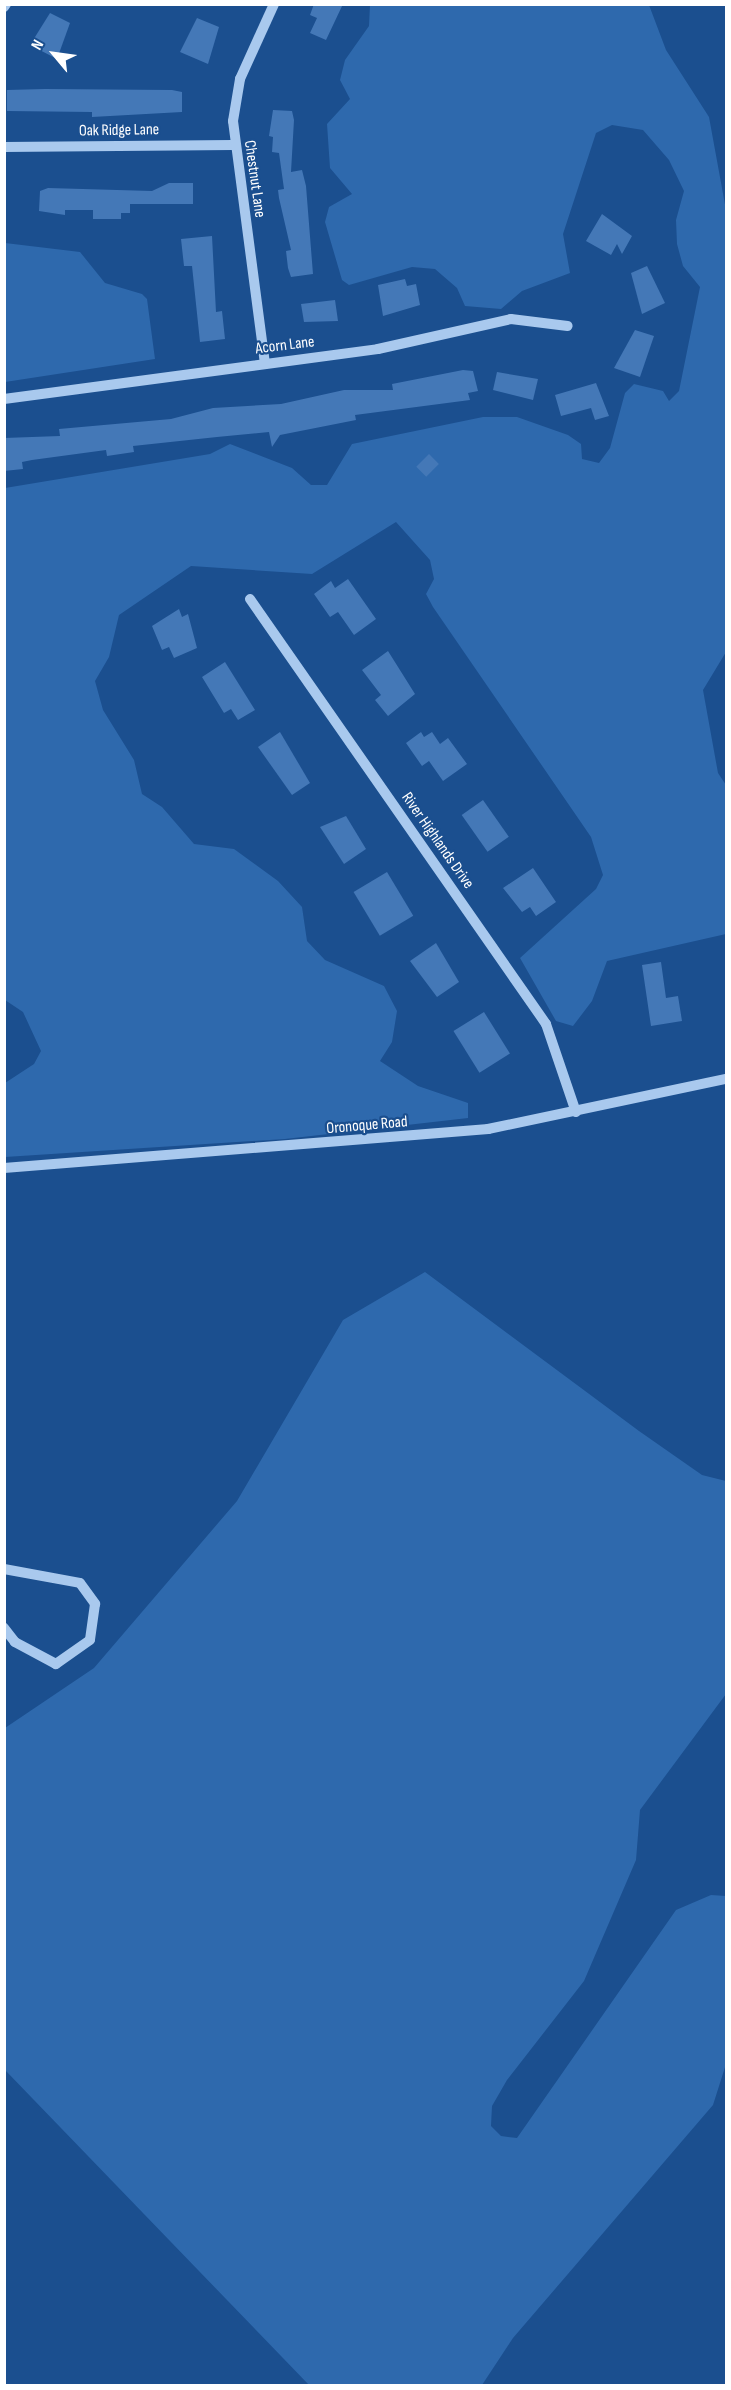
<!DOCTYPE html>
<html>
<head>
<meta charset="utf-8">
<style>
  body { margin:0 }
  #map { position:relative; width:731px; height:2390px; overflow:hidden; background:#1b4f8f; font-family:"Sofia Sans Condensed",sans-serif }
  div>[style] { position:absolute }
  .green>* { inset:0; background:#2e69ad }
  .building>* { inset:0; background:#4478b7; transform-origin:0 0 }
  .minor>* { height:10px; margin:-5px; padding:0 5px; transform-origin:5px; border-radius:5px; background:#a9c9ee }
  span { translate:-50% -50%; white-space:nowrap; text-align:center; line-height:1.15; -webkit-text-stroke:4.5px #1b4f8f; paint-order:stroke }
  .street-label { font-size:16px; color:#fff }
  .frame { position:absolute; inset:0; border:6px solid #fff; pointer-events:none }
  .north { position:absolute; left:24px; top:24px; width:60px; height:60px; -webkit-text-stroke:4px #1b4f8f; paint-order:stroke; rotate:299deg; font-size:16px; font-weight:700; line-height:24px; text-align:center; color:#fff }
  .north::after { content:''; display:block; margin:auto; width:21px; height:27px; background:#fff; clip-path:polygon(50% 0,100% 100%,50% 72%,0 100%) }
</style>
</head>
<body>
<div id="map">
  <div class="green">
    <i style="clip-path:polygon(370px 5px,649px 5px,666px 50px,709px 117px,726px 210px,726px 652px,703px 690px,718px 773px,726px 785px,726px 934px,607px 961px,592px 1001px,573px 1026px,556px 1021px,520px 958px,596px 889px,603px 875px,591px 837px,433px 607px,426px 594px,434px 579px,430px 560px,396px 522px,312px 574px,191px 566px,119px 615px,109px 657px,95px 681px,103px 710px,134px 760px,142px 794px,162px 807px,194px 844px,234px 849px,278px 881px,302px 907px,307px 941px,325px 960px,384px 986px,397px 1011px,392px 1042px,380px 1061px,418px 1086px,468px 1103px,468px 1118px,285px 1139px,5px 1157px,5px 1083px,34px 1064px,41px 1051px,23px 1012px,5px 1000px,5px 488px,210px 454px,230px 444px,292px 468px,311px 485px,327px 485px,352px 444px,483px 417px,517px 417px,568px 435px,581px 444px,582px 459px,599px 463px,610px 448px,625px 393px,634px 384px,663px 391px,669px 401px,679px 391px,700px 287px,683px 266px,677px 244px,676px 220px,684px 191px,669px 160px,643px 130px,612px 125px,596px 133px,563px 234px,570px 273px,522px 291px,501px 309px,465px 306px,457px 288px,435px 269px,412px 267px,349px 285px,342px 280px,325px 222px,329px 207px,352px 194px,330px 168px,327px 124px,350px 99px,340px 80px,345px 60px,369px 26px)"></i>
    <i style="clip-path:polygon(5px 243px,80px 252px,105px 283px,142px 294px,147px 299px,155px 359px,5px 382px)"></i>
    <i style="clip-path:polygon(425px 1272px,639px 1431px,702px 1475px,726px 1481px,726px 1694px,640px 1810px,636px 1860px,584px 1981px,507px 2080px,492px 2106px,491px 2126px,501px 2136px,517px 2138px,676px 1910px,711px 1895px,726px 1896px,726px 2064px,713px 2105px,513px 2338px,482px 2385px,309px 2385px,5px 2070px,5px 1728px,94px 1668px,237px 1501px,343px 1320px)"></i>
  </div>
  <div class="building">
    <i style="clip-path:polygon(314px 4px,343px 4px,326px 40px,310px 33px,317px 18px,310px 15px)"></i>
    <i style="clip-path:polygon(50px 13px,70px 23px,57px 59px,30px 45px)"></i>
    <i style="clip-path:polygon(197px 18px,219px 27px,208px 64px,180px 52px)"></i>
    <i style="clip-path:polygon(45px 89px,172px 90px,182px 92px,182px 112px,92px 117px,92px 112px,7px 111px,7px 90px)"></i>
    <i style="clip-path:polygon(273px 110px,292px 111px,294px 120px,291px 172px,302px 170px,306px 186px,313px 274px,291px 277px,288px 268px,286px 251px,291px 250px,279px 198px,278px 190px,284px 189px,279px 153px,272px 152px,273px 137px,269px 136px)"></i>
    <i style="clip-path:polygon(169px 183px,193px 183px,193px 204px,130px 204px,130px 213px,121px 213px,121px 219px,93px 219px,93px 210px,65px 210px,65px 215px,39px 211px,40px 191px,48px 188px,152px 191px)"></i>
    <i style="clip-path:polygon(602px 214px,632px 236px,622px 254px,617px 244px,611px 255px,586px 241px)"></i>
    <i style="clip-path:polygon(212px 236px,216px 312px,222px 311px,225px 339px,200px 342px,192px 266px,184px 266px,181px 239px)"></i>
    <i style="clip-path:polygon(647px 266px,665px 303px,642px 314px,631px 273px)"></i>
    <i style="clip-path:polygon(405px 279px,407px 286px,416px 284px,420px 305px,383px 316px,378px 285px)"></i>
    <i style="clip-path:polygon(335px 300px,338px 321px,304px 322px,301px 304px)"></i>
    <i style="clip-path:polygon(635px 330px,654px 336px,640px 377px,614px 368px)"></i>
    <i style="clip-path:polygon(463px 370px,473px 371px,478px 391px,468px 393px,470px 400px,355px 415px,356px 420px,280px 435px,272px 447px,269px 432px,217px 437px,133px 446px,134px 452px,107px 456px,106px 450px,32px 460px,22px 462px,23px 469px,4px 471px,4px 438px,60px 436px,59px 429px,171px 419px,213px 408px,281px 404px,344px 390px,393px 390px,392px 384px)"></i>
    <i style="clip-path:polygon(497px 372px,538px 379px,533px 400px,493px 390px)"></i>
    <i style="clip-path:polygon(596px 383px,609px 416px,595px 420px,591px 408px,561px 416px,555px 395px)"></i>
    <i style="left:429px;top:454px;width:14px;height:18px;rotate:45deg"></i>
    <i style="clip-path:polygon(348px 579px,376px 619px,354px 635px,338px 612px,330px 617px,314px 594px,331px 581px,335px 588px)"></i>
    <i style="clip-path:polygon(179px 609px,182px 617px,188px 614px,197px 648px,174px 658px,169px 647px,162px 650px,152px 626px)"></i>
    <i style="clip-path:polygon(388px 651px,415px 694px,388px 716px,375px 700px,381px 695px,362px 670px)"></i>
    <i style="clip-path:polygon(225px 662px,255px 710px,238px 720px,231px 709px,224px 713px,202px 677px)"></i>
    <i style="clip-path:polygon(280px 732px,310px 783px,292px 795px,258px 747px)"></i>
    <i style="clip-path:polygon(421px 732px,424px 737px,432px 732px,440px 744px,448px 738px,467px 764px,443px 781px,429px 761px,422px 766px,406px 743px)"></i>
    <i style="left:483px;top:800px;width:45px;height:26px;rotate:55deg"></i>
    <i style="clip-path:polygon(346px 816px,366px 849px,344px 864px,320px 827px)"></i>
    <i style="clip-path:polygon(533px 868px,556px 902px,536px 916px,530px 907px,522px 912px,503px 888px)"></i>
    <i style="left:387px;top:872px;width:51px;height:39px;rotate:59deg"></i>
    <i style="clip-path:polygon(436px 943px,459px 982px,437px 997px,410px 961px)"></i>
    <i style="clip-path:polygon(661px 962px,666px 998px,678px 996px,682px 1021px,651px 1026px,642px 965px)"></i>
    <i style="left:484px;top:1012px;width:49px;height:36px;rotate:58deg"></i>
  </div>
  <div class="minor">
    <i style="left:4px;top:7px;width:4px;rotate:-56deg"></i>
    <i style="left:4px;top:147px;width:229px;rotate:-0.5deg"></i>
    <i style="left:265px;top:364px;width:245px;rotate:-97.5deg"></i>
    <i style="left:233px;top:121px;width:43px;rotate:-80.5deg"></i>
    <i style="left:240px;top:79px;width:82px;rotate:-65.6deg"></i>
    <i style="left:4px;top:399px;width:377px;rotate:-7.6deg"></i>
    <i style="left:378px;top:349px;width:136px;rotate:-12.7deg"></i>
    <i style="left:511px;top:319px;width:57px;rotate:7deg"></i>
    <i style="left:250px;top:599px;width:518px;rotate:55.14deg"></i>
    <i style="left:546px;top:1024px;width:93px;rotate:71.2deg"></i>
    <i style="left:4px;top:1168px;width:486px;rotate:-4.6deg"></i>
    <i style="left:488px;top:1129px;width:243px;rotate:-11.9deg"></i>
    <i style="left:4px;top:1569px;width:77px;rotate:10.4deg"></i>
    <i style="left:80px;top:1583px;width:26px;rotate:54deg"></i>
    <i style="left:95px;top:1604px;width:36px;rotate:98deg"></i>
    <i style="left:90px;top:1640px;width:42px;rotate:144.8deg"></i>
    <i style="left:56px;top:1664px;width:47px;rotate:-151.8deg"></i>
    <i style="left:15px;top:1642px;width:18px;rotate:-128deg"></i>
  </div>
  <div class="street-label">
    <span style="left:119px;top:131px;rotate:-1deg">Oak Ridge Lane</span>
    <span style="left:254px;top:179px;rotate:82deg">Chestnut Lane</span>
    <span style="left:285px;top:346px;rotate:-7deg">Acorn Lane</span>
    <span style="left:437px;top:841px;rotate:55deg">River Highlands Drive</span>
    <span style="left:367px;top:1126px;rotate:-5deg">Oronoque Road</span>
  </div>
  <div class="frame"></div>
  <div class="north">N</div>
</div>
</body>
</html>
